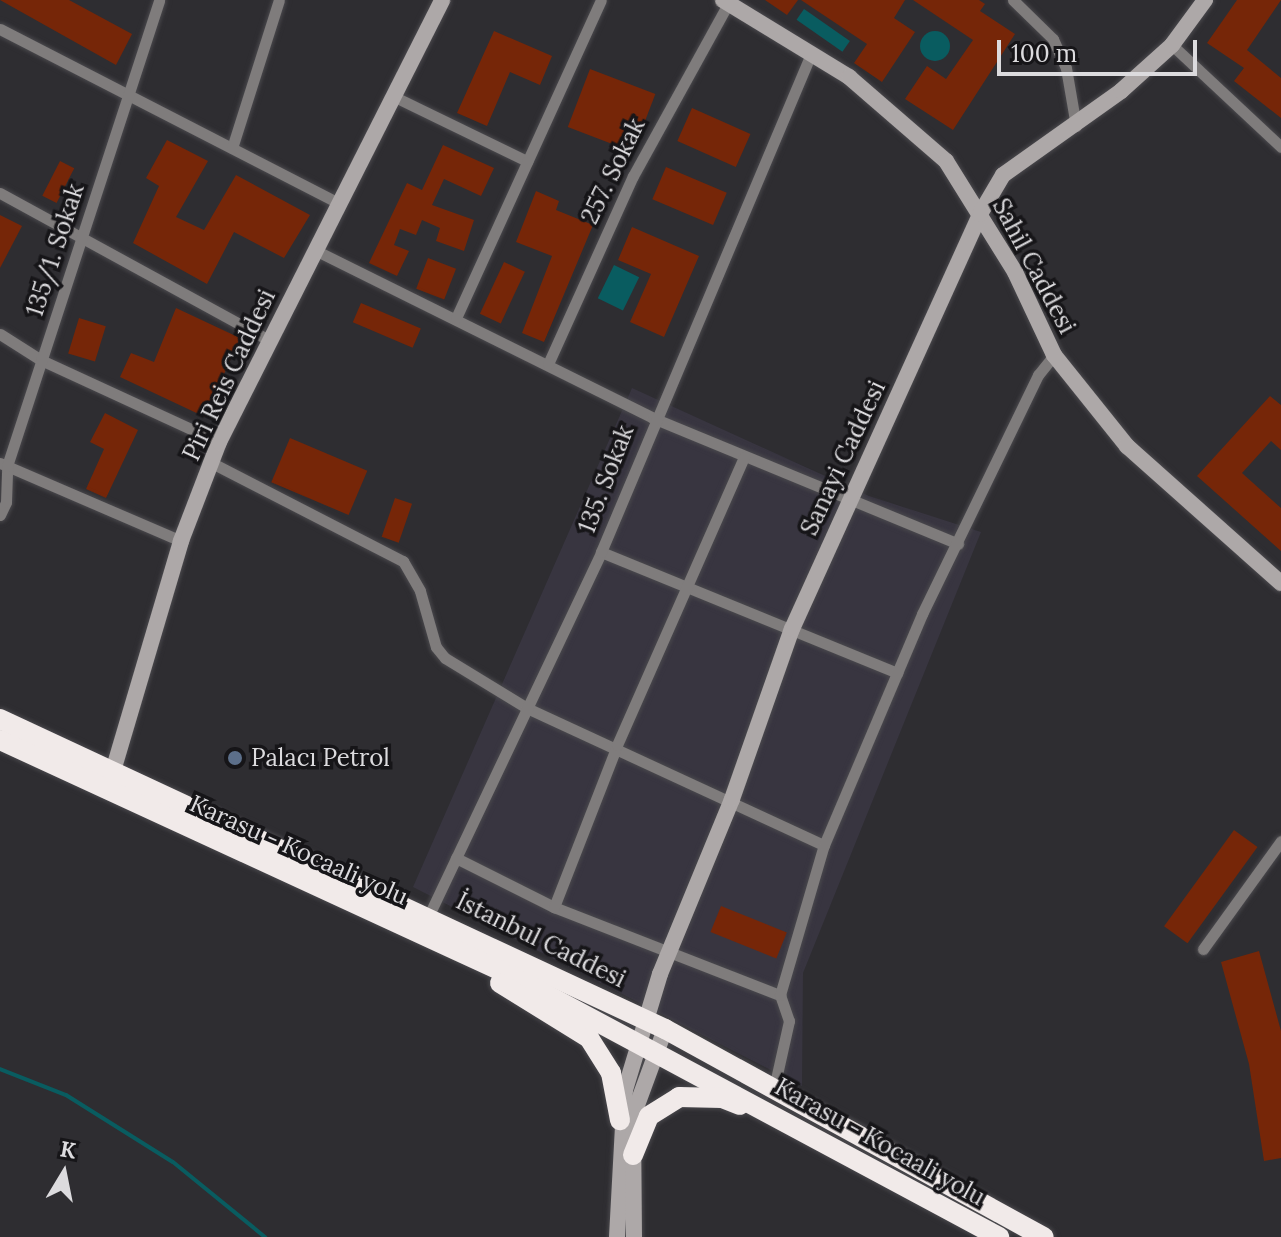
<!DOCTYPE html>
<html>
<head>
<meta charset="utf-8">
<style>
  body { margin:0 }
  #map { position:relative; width:1281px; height:1237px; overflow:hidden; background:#2e2d31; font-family:Lora,serif }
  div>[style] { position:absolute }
  .built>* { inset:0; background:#383540 }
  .water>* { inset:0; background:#095c60; transform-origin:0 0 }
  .round { border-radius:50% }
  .stream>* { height:4px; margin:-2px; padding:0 2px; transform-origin:2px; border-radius:2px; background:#095c60 }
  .building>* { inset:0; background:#762608; transform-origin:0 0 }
  .roads { filter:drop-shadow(0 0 2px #4a494d) drop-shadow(0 0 2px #4a494d) }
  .street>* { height:11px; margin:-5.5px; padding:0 5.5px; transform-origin:5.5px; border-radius:5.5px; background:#7f7c7c }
  .secondary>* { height:16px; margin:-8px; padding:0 8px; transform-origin:8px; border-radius:8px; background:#ada8a8 }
  .highway>* { height:20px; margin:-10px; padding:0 10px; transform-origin:10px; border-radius:10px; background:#f1eae9 }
  .dots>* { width:22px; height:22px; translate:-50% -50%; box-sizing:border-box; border:4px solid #161518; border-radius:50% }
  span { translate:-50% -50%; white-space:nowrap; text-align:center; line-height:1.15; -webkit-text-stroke:7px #161518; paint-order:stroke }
  .street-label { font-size:24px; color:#dcdbde }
  .poi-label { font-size:24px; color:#dcdbde }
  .left { translate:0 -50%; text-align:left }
  .north { position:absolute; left:24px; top:1133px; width:80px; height:80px; -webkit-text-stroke:6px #161518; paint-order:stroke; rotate:10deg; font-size:22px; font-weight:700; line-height:32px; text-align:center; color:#dcdbde }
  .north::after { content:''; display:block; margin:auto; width:28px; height:36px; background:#dcdbde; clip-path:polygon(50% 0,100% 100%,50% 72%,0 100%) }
  .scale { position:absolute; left:997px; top:40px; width:200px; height:36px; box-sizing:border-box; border:4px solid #dcdbde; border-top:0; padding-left:10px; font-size:24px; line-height:28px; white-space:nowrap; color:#dcdbde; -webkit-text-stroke:6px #161518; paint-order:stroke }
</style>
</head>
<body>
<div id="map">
  <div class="built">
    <i style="clip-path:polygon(632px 388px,869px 496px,981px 532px,803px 973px,802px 1086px,413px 887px)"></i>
  </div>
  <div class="water">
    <i style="left:804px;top:9px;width:56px;height:13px;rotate:35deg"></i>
    <i class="round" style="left:920px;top:31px;width:30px;height:30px"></i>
    <i style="left:614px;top:265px;width:28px;height:37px;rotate:26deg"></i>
  </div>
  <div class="stream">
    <i style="left:0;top:1069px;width:71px;rotate:21.5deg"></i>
    <i style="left:66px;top:1095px;width:126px;rotate:32.1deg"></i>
    <i style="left:173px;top:1162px;width:119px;rotate:39.2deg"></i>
  </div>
  <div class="building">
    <i style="clip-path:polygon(0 0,69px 0,132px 34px,116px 65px)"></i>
    <i style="clip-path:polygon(765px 0,798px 0,787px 15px)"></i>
    <i style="clip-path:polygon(801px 0,905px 0,894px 18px,915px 32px,882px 82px,854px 63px,867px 44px)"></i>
    <i style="clip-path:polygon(913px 0,979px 0,985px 4px,980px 11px,1015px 34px,953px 130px,905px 99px,927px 66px,946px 79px,973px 40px)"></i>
    <i style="clip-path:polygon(1237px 0,1281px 0,1247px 50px,1281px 78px,1281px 118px,1234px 81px,1244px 68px,1207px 43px)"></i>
    <i style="clip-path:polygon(494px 31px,552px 56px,540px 85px,510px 72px,487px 126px,457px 113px)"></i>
    <i style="left:590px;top:69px;width:70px;height:62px;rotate:21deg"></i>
    <i style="left:692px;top:108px;width:64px;height:36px;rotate:24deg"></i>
    <i style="clip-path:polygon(167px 140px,208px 161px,176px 217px,204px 230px,236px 175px,310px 215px,284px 258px,234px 232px,207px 284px,133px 243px,159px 186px,146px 178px)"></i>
    <i style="clip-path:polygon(443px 145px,494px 168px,481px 196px,444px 179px,432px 205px,474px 220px,464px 251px,436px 241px,440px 228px,422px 220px,416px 235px,400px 229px,394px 245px,409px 251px,397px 276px,369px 263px,407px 183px,422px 190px)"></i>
    <i style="left:60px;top:161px;width:16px;height:39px;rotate:27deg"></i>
    <i style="left:666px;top:167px;width:66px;height:35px;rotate:23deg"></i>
    <i style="clip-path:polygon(536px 191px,559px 201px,556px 210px,593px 225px,544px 342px,522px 333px,552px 256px,516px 242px)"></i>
    <i style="clip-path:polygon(0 215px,22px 226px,0 268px)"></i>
    <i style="clip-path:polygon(632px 227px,699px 256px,664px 337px,630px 322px,651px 274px,618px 260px)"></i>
    <i style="left:428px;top:258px;width:30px;height:33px;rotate:21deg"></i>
    <i style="left:504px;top:262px;width:23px;height:57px;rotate:25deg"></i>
    <i style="left:361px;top:303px;width:65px;height:21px;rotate:23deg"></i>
    <i style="clip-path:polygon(176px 308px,240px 338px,205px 417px,120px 377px,131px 353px,154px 362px)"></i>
    <i style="left:79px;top:318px;width:28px;height:37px;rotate:17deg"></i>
    <i style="clip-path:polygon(1270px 396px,1281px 405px,1281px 450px,1271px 441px,1242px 473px,1281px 508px,1281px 551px,1197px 476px)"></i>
    <i style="clip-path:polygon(105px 413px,138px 430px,106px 498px,86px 489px,104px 449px,90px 442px)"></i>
    <i style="left:290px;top:438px;width:84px;height:48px;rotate:23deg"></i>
    <i style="left:395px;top:498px;width:18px;height:41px;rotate:19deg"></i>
    <i style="left:1234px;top:830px;width:29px;height:119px;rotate:36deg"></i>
    <i style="left:721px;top:906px;width:71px;height:28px;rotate:22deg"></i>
    <i style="clip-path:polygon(1259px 951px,1281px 1031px,1281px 1158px,1264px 1161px,1249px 1064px,1221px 962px)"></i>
  </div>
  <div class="roads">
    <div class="street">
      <i style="left:1013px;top:0;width:56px;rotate:44.3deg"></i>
      <i style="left:1053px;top:39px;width:32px;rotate:66deg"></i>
      <i style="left:1066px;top:68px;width:59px;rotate:80.2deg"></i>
      <i style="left:0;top:29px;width:383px;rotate:27.2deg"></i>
      <i style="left:1172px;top:45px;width:149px;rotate:43.1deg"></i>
      <i style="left:395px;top:97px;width:147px;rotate:25.9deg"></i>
      <i style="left:232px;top:148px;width:155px;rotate:-72.4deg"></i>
      <i style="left:0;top:193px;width:306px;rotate:28.7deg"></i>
      <i style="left:319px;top:252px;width:373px;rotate:26.4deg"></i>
      <i style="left:653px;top:418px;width:330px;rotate:22.4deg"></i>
      <i style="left:456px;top:318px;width:349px;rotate:-65.5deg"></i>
      <i style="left:0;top:334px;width:49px;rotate:32.4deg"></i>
      <i style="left:41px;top:360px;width:196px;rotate:24.7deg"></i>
      <i style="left:548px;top:364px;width:206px;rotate:-65.7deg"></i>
      <i style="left:633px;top:176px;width:201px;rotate:-61.1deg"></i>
      <i style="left:0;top:463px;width:197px;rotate:23.3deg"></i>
      <i style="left:212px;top:463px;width:215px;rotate:27.2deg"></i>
      <i style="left:403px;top:561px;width:34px;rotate:60deg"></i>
      <i style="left:420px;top:591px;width:58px;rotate:74.1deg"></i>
      <i style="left:436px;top:647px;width:14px;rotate:51deg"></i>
      <i style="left:445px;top:658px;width:96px;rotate:31.4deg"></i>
      <i style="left:527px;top:708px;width:327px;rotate:24.8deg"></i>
      <i style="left:0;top:515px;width:14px;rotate:-65deg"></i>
      <i style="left:6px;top:502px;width:36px;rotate:-88deg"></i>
      <i style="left:7px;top:466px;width:490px;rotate:-71.9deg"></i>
      <i style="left:601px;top:552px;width:320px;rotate:22.2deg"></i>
      <i style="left:456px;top:858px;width:110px;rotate:26.6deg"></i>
      <i style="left:554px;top:907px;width:243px;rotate:21.3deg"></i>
      <i style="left:554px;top:907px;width:174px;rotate:-68.7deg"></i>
      <i style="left:617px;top:745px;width:315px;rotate:-66.2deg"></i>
      <i style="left:429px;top:915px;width:402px;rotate:-64.6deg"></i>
      <i style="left:601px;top:552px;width:540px;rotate:-67.14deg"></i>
      <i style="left:1203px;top:949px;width:133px;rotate:-54.2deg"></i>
      <i style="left:774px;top:1088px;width:69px;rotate:-77.4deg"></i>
      <i style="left:789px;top:1021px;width:28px;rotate:-109deg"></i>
      <i style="left:780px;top:995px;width:156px;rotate:-73.7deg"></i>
      <i style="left:824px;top:845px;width:251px;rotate:-67deg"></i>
      <i style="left:922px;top:614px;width:266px;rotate:-64.1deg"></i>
      <i style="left:1038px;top:375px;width:26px;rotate:-51deg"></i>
    </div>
    <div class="secondary">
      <i style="left:723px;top:0;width:148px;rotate:31.4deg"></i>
      <i style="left:849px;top:77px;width:128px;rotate:40.9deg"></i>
      <i style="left:946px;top:161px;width:131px;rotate:58.1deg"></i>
      <i style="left:1015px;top:272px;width:92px;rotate:64.8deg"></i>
      <i style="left:1054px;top:355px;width:117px;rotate:51.3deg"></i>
      <i style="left:1127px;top:446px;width:206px;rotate:41.7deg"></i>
      <i style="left:110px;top:781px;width:250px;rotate:-73.5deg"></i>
      <i style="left:181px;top:541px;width:106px;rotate:-69deg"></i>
      <i style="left:219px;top:442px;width:495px;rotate:-63.2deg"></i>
      <i style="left:617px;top:1237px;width:147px;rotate:-86.9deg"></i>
      <i style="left:625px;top:1090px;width:121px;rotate:-73.2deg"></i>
      <i style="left:660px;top:974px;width:189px;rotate:-67.6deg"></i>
      <i style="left:732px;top:799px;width:180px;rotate:-70.6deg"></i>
      <i style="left:792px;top:629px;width:456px;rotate:-65.6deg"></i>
      <i style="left:980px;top:214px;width:45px;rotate:-59.5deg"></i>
      <i style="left:1003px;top:175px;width:145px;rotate:-35.4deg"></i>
      <i style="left:1121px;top:91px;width:69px;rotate:-42deg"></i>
      <i style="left:1172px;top:45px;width:56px;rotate:-53.7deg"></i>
      <i style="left:634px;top:1237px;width:121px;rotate:-90.5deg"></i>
      <i style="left:633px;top:1116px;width:93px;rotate:-69.8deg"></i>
    </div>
    <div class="highway">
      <i style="left:0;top:719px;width:734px;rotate:24.99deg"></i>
      <i style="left:665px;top:1029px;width:432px;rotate:28.8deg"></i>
      <i style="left:0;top:740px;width:562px;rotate:24.74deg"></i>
      <i style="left:510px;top:975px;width:555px;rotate:28.18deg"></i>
      <i style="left:500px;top:983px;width:105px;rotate:31.7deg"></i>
      <i style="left:589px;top:1038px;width:41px;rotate:57.8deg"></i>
      <i style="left:611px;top:1073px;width:48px;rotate:79.2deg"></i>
      <i style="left:633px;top:1155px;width:42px;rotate:-67.7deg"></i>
      <i style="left:649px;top:1116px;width:36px;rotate:-32deg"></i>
      <i style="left:679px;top:1097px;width:43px;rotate:1.3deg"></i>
      <i style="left:722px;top:1098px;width:19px;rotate:21deg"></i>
    </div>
  </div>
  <div class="dots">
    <i style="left:235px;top:758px;background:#5c6f8a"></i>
  </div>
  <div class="street-label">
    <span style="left:613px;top:171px;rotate:-64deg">257. Sokak</span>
    <span style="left:55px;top:250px;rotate:-72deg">135/1. Sokak</span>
    <span style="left:1034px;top:266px;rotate:62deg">Sahil Caddesi</span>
    <span style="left:229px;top:375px;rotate:-65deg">Piri Reis Caddesi</span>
    <span style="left:843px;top:458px;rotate:-65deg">Sanayi Caddesi</span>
    <span style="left:606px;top:479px;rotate:-69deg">135. Sokak</span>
    <span style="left:299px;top:850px;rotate:24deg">Karasu - Kocaali yolu</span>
    <span style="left:541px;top:940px;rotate:26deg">İstanbul Caddesi</span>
    <span style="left:880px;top:1142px;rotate:29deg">Karasu - Kocaali yolu</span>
  </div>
  <div class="poi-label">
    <span class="left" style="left:251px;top:758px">Palacı Petrol</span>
  </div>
  <div class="north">K</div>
  <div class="scale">100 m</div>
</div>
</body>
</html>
